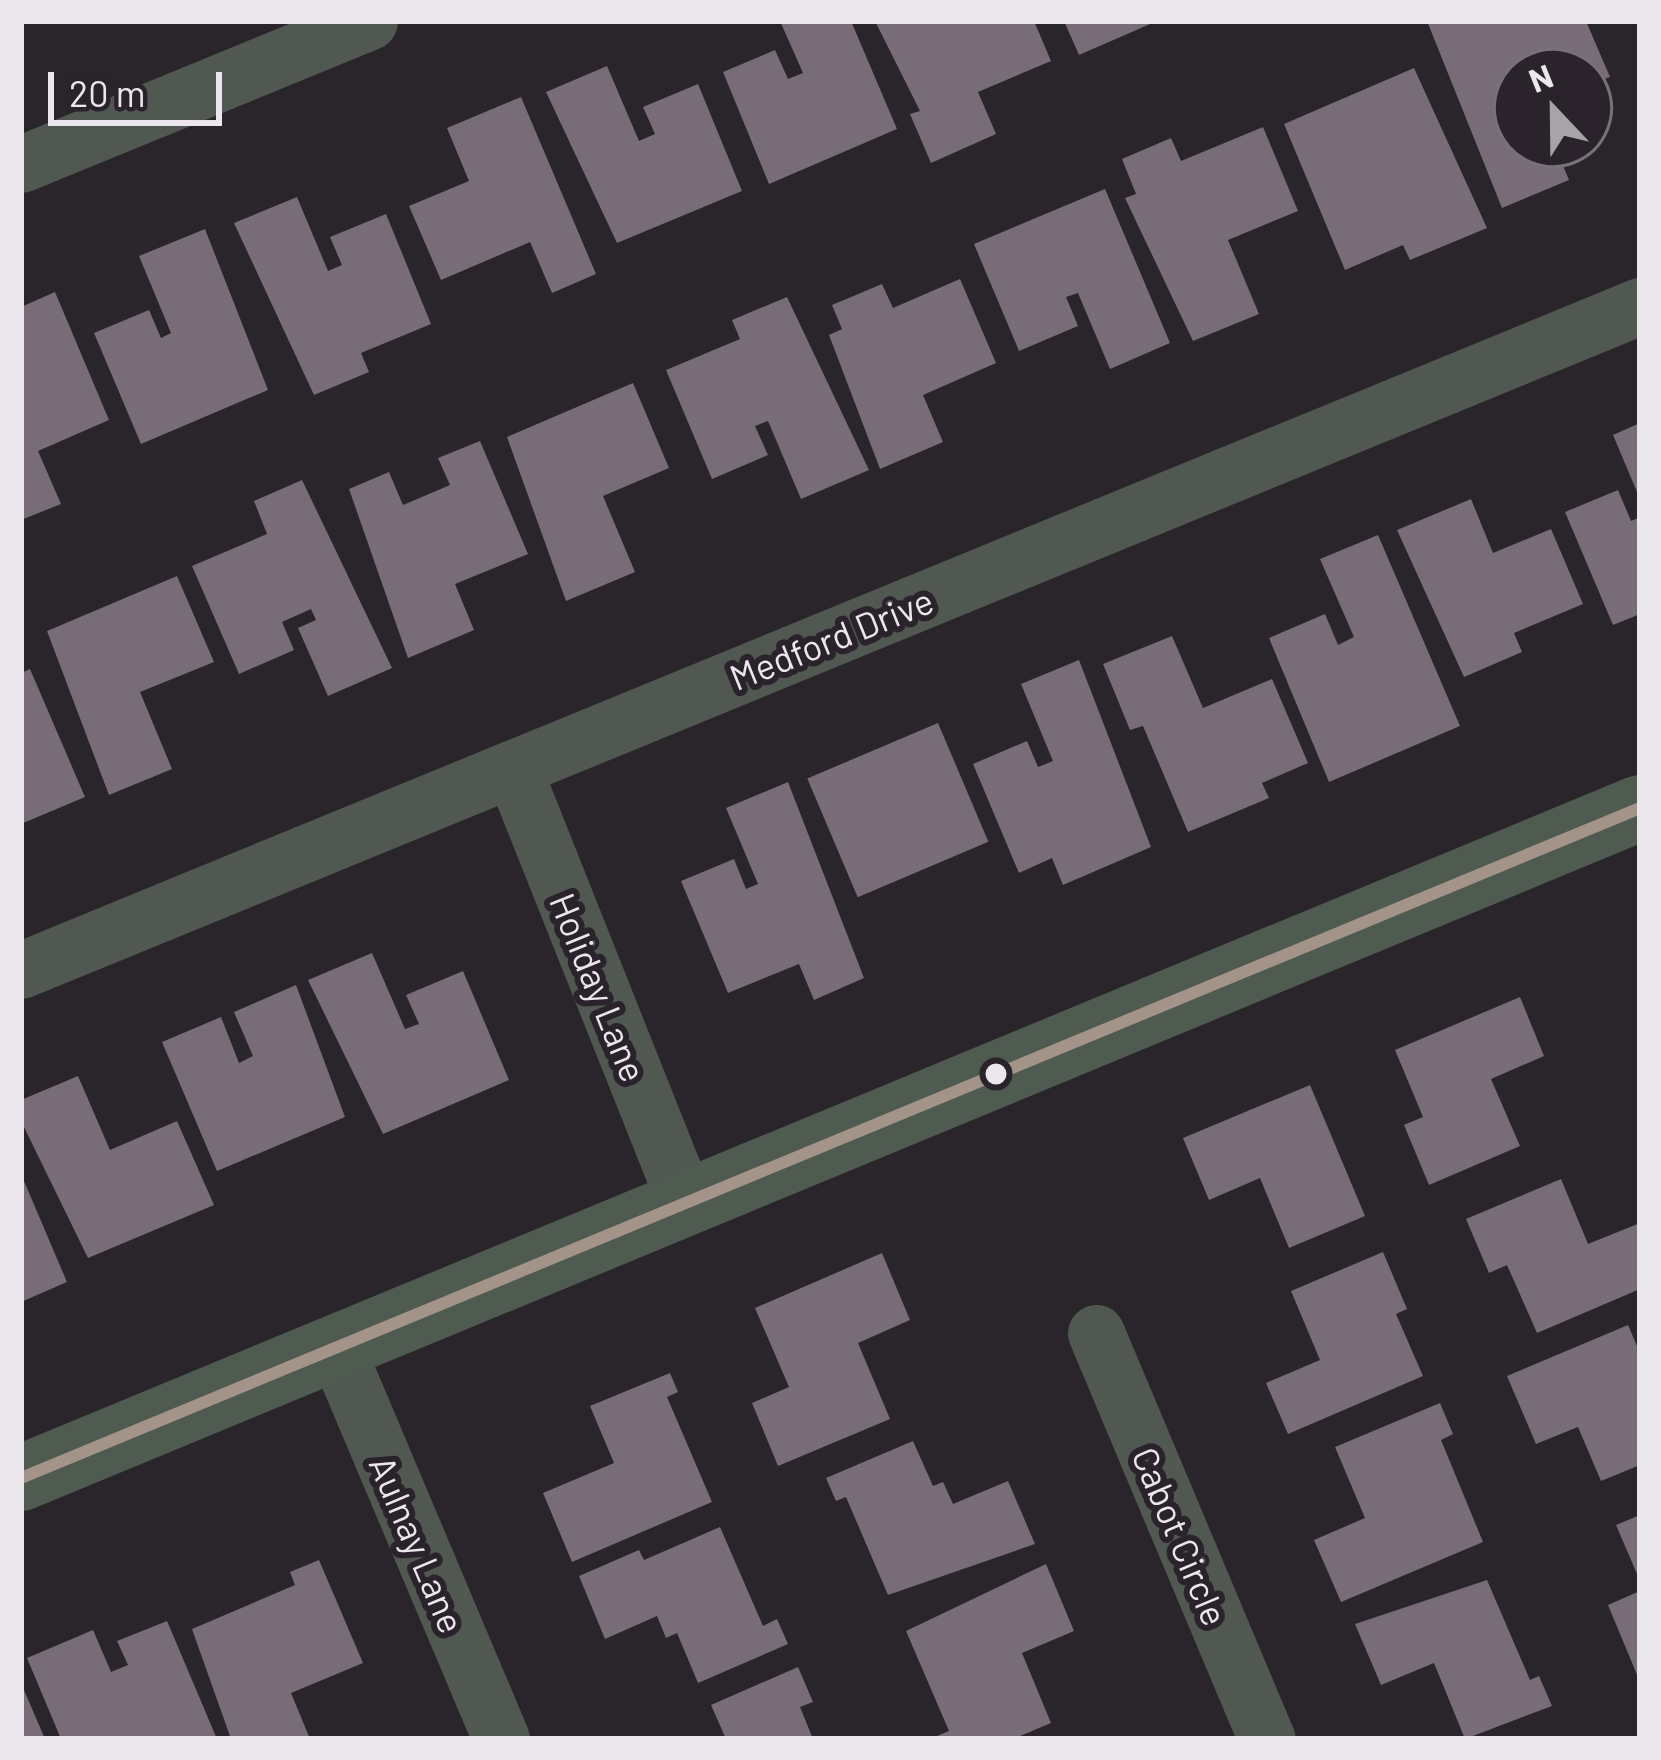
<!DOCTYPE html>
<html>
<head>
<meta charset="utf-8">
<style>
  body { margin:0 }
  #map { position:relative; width:1661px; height:1760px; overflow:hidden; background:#2a252a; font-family:Barlow,sans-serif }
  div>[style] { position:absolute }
  .building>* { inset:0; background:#776c78; transform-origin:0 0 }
  .street>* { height:57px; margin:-28.5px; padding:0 28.5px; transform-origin:28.5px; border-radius:28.5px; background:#505851 }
  .secondary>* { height:66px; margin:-33px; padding:0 33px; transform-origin:33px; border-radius:33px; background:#4f5b50 }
  .bus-1>* { height:12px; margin:-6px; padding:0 6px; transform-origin:6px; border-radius:6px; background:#a49389 }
  .dots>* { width:33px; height:33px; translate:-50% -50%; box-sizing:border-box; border:6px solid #2b232c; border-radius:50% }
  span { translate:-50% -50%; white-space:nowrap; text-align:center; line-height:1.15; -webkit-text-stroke:12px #2b232c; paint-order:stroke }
  .street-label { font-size:36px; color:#ece7ed }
  .frame { position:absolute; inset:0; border:24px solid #ece7ed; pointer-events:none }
  .north { position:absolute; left:1493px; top:48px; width:120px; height:120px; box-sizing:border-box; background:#2b232c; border:3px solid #787179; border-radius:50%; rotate:338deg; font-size:33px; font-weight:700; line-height:48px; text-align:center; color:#ece7ed }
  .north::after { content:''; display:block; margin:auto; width:42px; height:54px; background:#a8a3a9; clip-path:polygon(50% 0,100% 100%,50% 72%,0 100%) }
  .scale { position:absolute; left:48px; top:72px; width:174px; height:54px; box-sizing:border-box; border:6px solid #ece7ed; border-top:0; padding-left:15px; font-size:36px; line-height:42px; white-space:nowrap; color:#ece7ed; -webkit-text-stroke:9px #2b232c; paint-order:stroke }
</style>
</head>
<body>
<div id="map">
  <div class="building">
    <i style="clip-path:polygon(780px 21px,851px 21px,897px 129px,769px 184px,723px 72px,775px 50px,788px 79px,803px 73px)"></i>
    <i style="clip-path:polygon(875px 21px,1034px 21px,1051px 61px,978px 92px,996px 134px,931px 163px,910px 114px,920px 111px)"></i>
    <i style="clip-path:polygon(1064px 21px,1157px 21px,1079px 55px)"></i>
    <i style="clip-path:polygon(1427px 21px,1586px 21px,1610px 77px,1589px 85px,1589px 72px,1517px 72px,1517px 144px,1554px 144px,1569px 180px,1502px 208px)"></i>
    <i style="clip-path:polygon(607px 66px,639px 141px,655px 134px,643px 107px,698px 84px,742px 191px,617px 243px,546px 92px)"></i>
    <i style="clip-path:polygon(1414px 68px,1487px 228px,1410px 260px,1403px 245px,1345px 270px,1284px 124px)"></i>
    <i style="clip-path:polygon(521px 97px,596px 274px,552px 293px,530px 242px,441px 280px,409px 206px,469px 181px,447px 128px)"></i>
    <i style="clip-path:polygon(1263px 127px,1298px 211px,1228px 240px,1259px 314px,1193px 341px,1125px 198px,1136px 194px,1122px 159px,1171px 138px,1181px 161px)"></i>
    <i style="clip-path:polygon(1105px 189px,1170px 343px,1110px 369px,1078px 293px,1066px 297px,1078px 326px,1019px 351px,974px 244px)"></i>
    <i style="clip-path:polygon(297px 197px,328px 271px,342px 265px,330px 237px,386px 214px,431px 324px,361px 353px,369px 372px,314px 395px,234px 223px)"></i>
    <i style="clip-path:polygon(205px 229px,268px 390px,141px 444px,94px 333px,149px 310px,161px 338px,171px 333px,139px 256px)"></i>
    <i style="clip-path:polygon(960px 279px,996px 363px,923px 395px,943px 442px,880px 469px,829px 335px,842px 329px,832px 305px,882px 284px,893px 308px)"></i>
    <i style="clip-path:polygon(55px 292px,109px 420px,38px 451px,61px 504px,21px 520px,21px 307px)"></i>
    <i style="clip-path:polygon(787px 297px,869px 470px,801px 499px,768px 421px,755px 426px,768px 455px,712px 479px,666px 370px,740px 339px,732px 320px)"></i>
    <i style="clip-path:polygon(633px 383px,669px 468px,603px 496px,635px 572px,566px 601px,507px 437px)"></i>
    <i style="clip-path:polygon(1640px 423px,1640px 499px,1613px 435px)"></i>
    <i style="clip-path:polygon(480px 441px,528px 554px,455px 584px,474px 630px,408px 658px,349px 489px,389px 472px,403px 505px,450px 485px,438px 458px)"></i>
    <i style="clip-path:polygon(302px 480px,392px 668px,328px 696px,298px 628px,316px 620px,311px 609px,282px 622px,294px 650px,239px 674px,192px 566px,267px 534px,254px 501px)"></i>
    <i style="clip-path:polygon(1618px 490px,1631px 521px,1640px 517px,1640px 614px,1613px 625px,1565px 512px)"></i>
    <i style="clip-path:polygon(1471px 499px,1493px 553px,1551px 529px,1583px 604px,1514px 633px,1522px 652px,1464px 677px,1397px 530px)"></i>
    <i style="clip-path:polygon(1378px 535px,1460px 726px,1329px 782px,1269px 638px,1325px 614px,1338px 645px,1354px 637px,1320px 559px)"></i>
    <i style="clip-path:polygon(177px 576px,214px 662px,140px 692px,172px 769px,109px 795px,47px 631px)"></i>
    <i style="clip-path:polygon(1172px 636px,1203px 708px,1272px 679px,1308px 763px,1262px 783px,1269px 798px,1188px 832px,1143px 726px,1130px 730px,1103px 664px)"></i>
    <i style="clip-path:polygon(1079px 660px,1151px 847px,1063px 885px,1052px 858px,1019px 873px,973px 764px,1027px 741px,1038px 767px,1053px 761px,1021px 684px)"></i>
    <i style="clip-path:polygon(30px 669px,85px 797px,21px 824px,21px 673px)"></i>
    <i style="left:938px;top:723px;width:129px;height:142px;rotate:67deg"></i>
    <i style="clip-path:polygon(788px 782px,864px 978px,814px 1000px,799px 964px,728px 993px,681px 881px,734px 859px,746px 889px,758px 884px,726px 808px)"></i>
    <i style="clip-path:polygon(372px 953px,405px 1029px,419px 1024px,406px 995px,463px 971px,509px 1080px,383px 1134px,308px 980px)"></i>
    <i style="clip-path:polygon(296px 985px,345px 1117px,217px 1171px,162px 1042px,221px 1017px,239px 1063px,253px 1056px,234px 1012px)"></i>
    <i style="clip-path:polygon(1520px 997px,1544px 1056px,1491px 1079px,1520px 1146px,1429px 1185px,1404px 1125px,1423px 1117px,1395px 1050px)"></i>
    <i style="clip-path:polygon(78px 1076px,110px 1150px,177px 1121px,214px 1205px,88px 1258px,21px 1121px,21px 1100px)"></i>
    <i style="clip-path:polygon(1310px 1085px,1365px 1216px,1289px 1248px,1260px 1178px,1209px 1200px,1183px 1138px)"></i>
    <i style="clip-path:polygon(21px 1174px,67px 1282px,21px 1302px)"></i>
    <i style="clip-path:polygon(1561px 1179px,1588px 1244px,1640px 1223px,1640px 1289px,1537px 1333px,1507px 1265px,1489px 1273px,1466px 1219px)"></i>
    <i style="clip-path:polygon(1383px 1252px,1407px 1309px,1396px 1314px,1423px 1376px,1288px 1434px,1266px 1383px,1320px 1360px,1291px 1291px)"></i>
    <i style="clip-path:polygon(882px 1253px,910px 1320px,858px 1343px,890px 1419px,778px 1466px,752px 1403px,789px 1387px,755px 1308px)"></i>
    <i style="clip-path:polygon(1628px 1325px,1640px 1353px,1640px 1465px,1601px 1481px,1578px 1427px,1536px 1444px,1507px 1376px)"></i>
    <i style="clip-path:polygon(670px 1373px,678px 1392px,667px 1397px,712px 1502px,572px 1562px,543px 1493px,614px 1463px,590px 1406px)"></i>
    <i style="clip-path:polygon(1440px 1403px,1453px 1434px,1441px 1440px,1483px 1542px,1341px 1602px,1314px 1540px,1365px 1518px,1335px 1447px)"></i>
    <i style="clip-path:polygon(913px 1441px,933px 1486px,943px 1482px,953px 1504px,1008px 1481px,1035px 1544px,888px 1595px,846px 1497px,836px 1501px,826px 1478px)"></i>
    <i style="clip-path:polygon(1640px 1515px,1640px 1581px,1616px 1525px)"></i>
    <i style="clip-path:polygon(720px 1527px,763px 1626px,777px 1619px,788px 1644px,698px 1683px,677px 1633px,666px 1638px,657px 1616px,605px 1639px,579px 1576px,639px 1550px,644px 1560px)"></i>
    <i style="clip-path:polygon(319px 1560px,363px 1663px,291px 1693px,310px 1739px,231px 1739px,192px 1629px,295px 1585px,290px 1572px)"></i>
    <i style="clip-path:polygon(1046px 1564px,1074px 1631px,1022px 1653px,1051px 1723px,1013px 1739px,930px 1739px,949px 1731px,906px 1631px)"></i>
    <i style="clip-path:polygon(1487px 1580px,1530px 1680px,1539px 1676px,1552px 1706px,1465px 1739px,1434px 1663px,1381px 1685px,1355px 1624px)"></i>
    <i style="clip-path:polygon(1640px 1591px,1640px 1682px,1608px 1605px)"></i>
    <i style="clip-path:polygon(167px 1621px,217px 1739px,61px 1739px,27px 1658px,93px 1630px,111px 1672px,128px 1665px,117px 1641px)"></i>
    <i style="clip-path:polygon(798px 1667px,813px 1702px,800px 1707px,813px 1739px,726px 1739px,711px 1705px)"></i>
    <i style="clip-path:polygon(21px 1683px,45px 1739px,21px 1739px)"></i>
  </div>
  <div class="street">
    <i style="left:21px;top:164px;width:376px;rotate:-22.3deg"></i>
    <i style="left:513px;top:769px;width:468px;rotate:68.3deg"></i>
    <i style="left:21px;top:970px;width:1750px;rotate:-22.3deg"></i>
    <i style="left:1096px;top:1333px;width:441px;rotate:67.2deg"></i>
    <i style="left:336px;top:1348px;width:424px;rotate:67.1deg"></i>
  </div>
  <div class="secondary">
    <i style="left:21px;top:1478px;width:1752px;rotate:-22.48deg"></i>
  </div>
  <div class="bus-1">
    <i style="left:21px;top:1478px;width:1752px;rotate:-22.48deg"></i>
  </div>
  <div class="dots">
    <i style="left:996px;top:1074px;background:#ece7ed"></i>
  </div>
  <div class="street-label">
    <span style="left:831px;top:638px;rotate:-22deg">Medford Drive</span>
    <span style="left:599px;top:987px;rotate:68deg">Holiday Lane</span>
    <span style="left:1181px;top:1536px;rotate:67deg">Cabot Circle</span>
    <span style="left:418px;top:1544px;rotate:67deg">Aulnay Lane</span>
  </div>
  <div class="frame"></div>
  <div class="north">N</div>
  <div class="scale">20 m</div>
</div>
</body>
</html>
